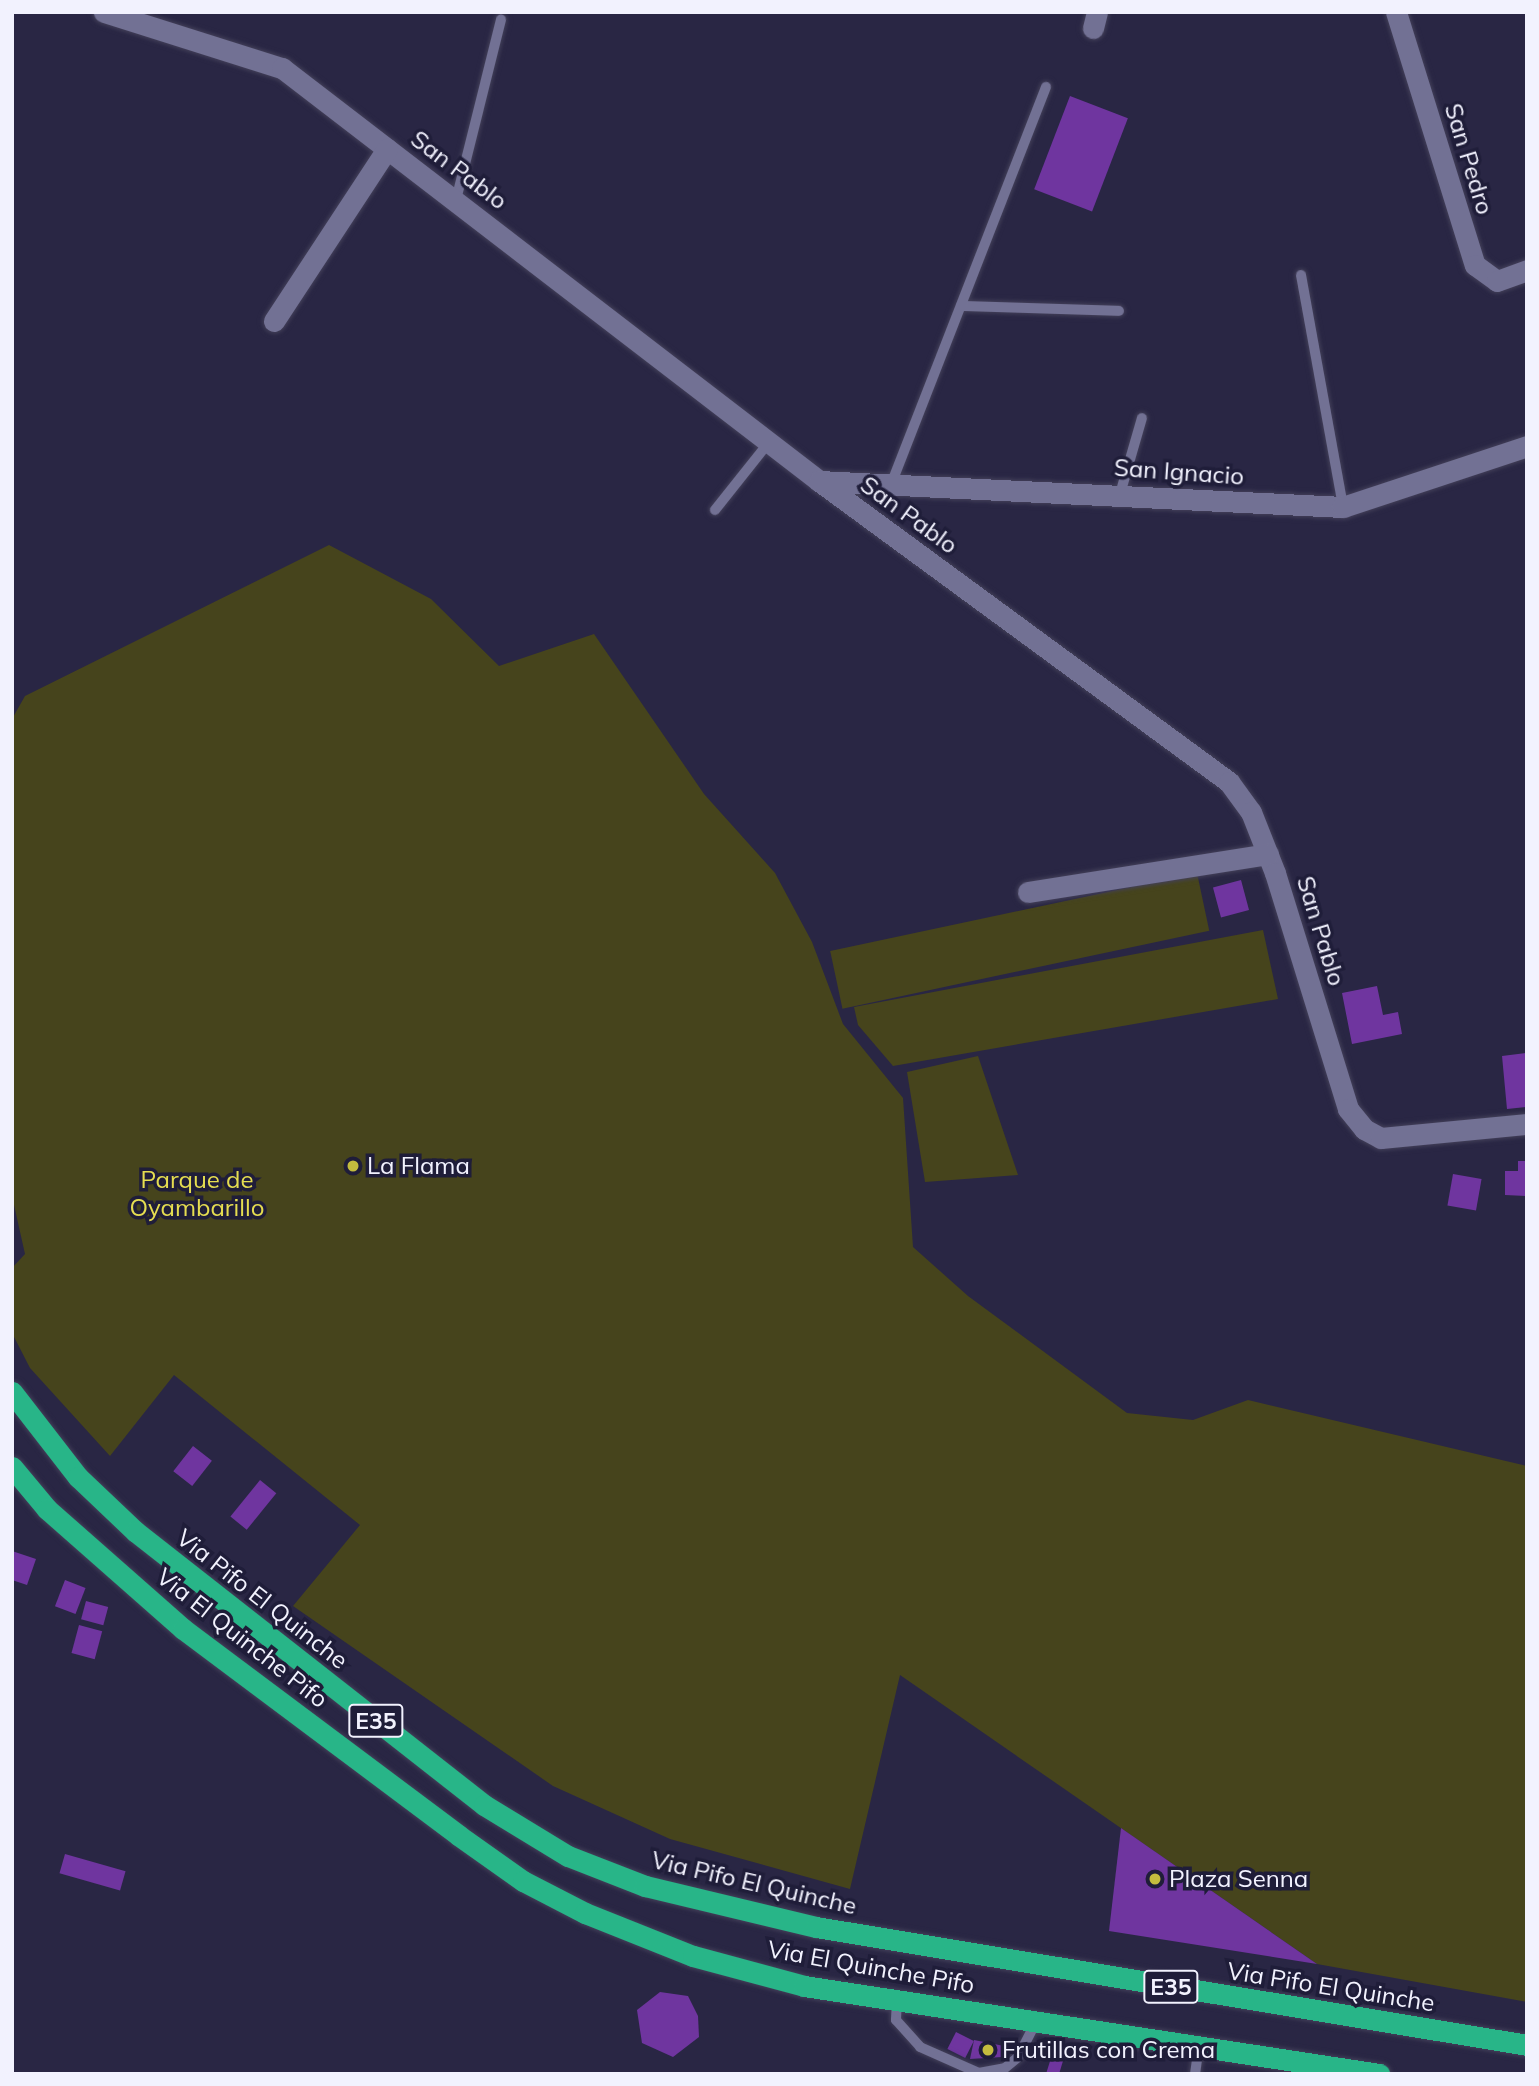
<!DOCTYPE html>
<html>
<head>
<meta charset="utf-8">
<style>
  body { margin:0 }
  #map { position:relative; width:1539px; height:2086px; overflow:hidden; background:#292644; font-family:Mulish,sans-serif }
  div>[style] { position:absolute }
  .green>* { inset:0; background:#46441c; transform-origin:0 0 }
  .building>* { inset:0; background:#6f359f; transform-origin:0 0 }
  .path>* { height:3.5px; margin-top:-1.75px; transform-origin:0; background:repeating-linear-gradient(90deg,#78768d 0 2px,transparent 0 7px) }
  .roads { filter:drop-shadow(0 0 2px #434059) drop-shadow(0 0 2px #434059) }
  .lane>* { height:10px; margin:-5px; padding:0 5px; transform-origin:5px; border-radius:5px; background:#727194 }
  .street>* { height:21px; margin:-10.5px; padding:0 10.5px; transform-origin:10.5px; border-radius:10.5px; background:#727194 }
  .highway>* { height:21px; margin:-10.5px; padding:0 10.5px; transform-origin:10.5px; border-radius:10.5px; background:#28b588 }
  .dots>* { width:19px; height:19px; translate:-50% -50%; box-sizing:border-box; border:4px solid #1f1d39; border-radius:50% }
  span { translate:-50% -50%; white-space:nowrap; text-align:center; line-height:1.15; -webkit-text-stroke:7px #1f1d39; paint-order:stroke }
  .shield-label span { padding:2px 5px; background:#1f1d39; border:2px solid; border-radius:5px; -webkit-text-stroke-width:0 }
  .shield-label { font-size:23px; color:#f2f2fe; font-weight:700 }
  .street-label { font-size:24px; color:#f2f2fe }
  .poi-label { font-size:24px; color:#f2f2fe }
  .left { translate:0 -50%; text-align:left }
  .park-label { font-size:24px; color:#e5dd50 }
  .frame { position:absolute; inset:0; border:14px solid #f2f2fe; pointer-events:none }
</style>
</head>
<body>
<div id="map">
  <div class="green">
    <i style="clip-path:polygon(329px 545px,431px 599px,499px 666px,594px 634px,704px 794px,775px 873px,812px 942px,843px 1024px,903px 1098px,913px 1247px,968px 1296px,1127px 1413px,1193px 1420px,1248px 1400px,1527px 1466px,1527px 2002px,1317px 1964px,900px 1675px,850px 1889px,670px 1839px,553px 1786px,293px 1606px,360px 1525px,174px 1375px,110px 1456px,30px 1368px,12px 1333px,12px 1268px,25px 1254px,12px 1196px,12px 719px,25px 696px)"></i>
    <i style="left:1197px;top:873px;width:59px;height:375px;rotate:78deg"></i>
    <i style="clip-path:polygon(1263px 930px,1278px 999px,893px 1066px,858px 1025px,854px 1007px)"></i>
    <i style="clip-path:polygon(978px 1056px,1018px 1175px,925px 1182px,907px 1072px)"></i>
  </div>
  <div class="building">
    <i style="left:1070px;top:96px;width:62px;height:100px;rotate:21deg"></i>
    <i style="left:1241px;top:880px;width:31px;height:29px;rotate:75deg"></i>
    <i style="clip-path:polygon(1377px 986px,1383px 1015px,1398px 1012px,1402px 1034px,1352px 1044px,1342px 993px)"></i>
    <i style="clip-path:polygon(1527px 1053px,1527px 1107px,1507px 1109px,1502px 1056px)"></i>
    <i style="clip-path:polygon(1518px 1161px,1527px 1161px,1527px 1196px,1505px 1195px,1505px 1171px,1518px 1171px)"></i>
    <i style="left:1453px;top:1174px;width:29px;height:32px;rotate:10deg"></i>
    <i style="left:193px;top:1446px;width:24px;height:32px;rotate:38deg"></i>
    <i style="left:260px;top:1480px;width:21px;height:47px;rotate:39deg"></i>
    <i style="clip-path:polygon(12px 1551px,36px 1559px,27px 1585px,12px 1580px)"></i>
    <i style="left:65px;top:1580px;width:22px;height:28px;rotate:21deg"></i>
    <i style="left:86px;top:1601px;width:23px;height:19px;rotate:15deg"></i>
    <i style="left:79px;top:1625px;width:24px;height:29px;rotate:15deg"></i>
    <i style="clip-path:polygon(1121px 1828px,1317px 1964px,1109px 1931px)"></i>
    <i style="left:65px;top:1854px;width:63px;height:20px;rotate:16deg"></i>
    <i style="clip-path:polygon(660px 1992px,688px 1996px,698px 2016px,699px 2037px,673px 2057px,642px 2043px,637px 2010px)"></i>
    <i style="left:956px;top:2032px;width:20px;height:19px;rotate:27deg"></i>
    <i style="clip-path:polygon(974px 2040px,1004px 2046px,1002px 2057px,970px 2059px)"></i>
    <i style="clip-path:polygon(1051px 2058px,1063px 2061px,1059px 2074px,1046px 2074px)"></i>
  </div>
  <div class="path">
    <i style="left:12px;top:1244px;width:5px;rotate:90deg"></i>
  </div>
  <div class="roads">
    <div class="lane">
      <i style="left:456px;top:200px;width:186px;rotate:-76deg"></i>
      <i style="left:1301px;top:275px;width:236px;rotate:79.7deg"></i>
      <i style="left:961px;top:306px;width:158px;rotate:1.8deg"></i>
      <i style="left:892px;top:482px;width:424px;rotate:-68.7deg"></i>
      <i style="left:1120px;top:494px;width:79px;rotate:-73.9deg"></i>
      <i style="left:715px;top:510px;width:87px;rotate:-51.5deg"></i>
      <i style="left:897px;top:2000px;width:20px;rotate:93deg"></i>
      <i style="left:896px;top:2020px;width:36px;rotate:48deg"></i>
      <i style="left:920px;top:2047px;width:64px;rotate:23.8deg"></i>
      <i style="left:979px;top:2073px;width:26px;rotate:-11deg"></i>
      <i style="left:1005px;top:2068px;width:17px;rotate:-40deg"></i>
      <i style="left:1018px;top:2057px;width:42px;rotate:-62.8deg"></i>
      <i style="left:1195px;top:2074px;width:29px;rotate:-82deg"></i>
    </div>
    <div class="street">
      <i style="left:104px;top:12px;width:187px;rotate:17.5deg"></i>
      <i style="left:282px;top:68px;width:677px;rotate:37.56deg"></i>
      <i style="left:819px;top:481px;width:509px;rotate:36.28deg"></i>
      <i style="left:1229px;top:782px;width:37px;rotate:54deg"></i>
      <i style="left:1251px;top:812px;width:66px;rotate:68.5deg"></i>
      <i style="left:1275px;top:873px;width:247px;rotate:72.8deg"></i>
      <i style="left:1348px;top:1109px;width:26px;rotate:51deg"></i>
      <i style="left:1364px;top:1129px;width:19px;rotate:28deg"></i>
      <i style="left:1381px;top:1138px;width:147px;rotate:-5.5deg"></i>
      <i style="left:1396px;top:12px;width:265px;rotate:72.7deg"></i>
      <i style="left:1475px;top:265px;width:27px;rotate:36deg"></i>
      <i style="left:1497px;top:281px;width:32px;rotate:-20deg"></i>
      <i style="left:1093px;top:28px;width:16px;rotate:-76deg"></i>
      <i style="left:274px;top:321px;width:206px;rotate:-56.7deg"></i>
      <i style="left:819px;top:481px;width:525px;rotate:2.84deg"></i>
      <i style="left:1343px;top:507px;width:194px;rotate:-18.3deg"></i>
      <i style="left:1028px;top:892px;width:243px;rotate:-9deg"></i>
    </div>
    <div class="highway">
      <i style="left:12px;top:1392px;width:108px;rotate:52.2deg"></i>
      <i style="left:78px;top:1477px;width:80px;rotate:43.5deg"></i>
      <i style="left:136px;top:1532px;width:442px;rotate:38.1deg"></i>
      <i style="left:484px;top:1805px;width:98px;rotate:31.3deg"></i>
      <i style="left:568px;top:1856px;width:83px;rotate:21.3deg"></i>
      <i style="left:645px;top:1886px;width:176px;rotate:13.5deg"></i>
      <i style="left:816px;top:1927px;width:721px;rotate:9.42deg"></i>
      <i style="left:12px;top:1467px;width:55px;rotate:50.2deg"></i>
      <i style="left:47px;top:1509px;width:181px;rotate:41.4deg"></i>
      <i style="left:183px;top:1629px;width:344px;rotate:36.8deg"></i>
      <i style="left:458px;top:1835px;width:80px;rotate:35.3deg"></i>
      <i style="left:523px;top:1881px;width:70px;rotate:27.3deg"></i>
      <i style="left:585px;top:1913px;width:116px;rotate:21.7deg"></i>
      <i style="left:693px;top:1956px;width:115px;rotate:15.1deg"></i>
      <i style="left:804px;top:1986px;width:582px;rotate:8.7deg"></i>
    </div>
  </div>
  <div class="dots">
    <i style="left:353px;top:1166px;background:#c4bc3e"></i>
    <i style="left:1155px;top:1879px;background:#c4bc3e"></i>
    <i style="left:988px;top:2050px;background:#c4bc3e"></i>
  </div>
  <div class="shield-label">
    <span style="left:376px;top:1721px">E35</span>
    <span style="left:1171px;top:1987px">E35</span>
  </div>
  <div class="street-label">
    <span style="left:1469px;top:159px;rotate:73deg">San Pedro</span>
    <span style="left:459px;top:170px;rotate:37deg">San Pablo</span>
    <span style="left:1179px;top:472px;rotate:4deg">San Ignacio</span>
    <span style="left:909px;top:515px;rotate:36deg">San Pablo</span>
    <span style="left:1321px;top:931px;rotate:73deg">San Pablo</span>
    <span style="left:262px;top:1599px;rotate:38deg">Via Pifo El Quinche</span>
    <span style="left:242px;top:1638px;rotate:38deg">Via El Quinche Pifo</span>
    <span style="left:754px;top:1883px;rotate:13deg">Via Pifo El Quinche</span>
    <span style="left:871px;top:1967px;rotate:10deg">Via El Quinche Pifo</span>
    <span style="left:1331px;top:1987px;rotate:9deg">Via Pifo El Quinche</span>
  </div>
  <div class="poi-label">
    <span class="left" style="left:367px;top:1166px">La Flama</span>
    <span class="left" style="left:1169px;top:1879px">Plaza Senna</span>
    <span class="left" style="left:1002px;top:2050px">Frutillas con Crema</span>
  </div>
  <div class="park-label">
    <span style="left:197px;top:1194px">Parque de<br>Oyambarillo</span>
  </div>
  <div class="frame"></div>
</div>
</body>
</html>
